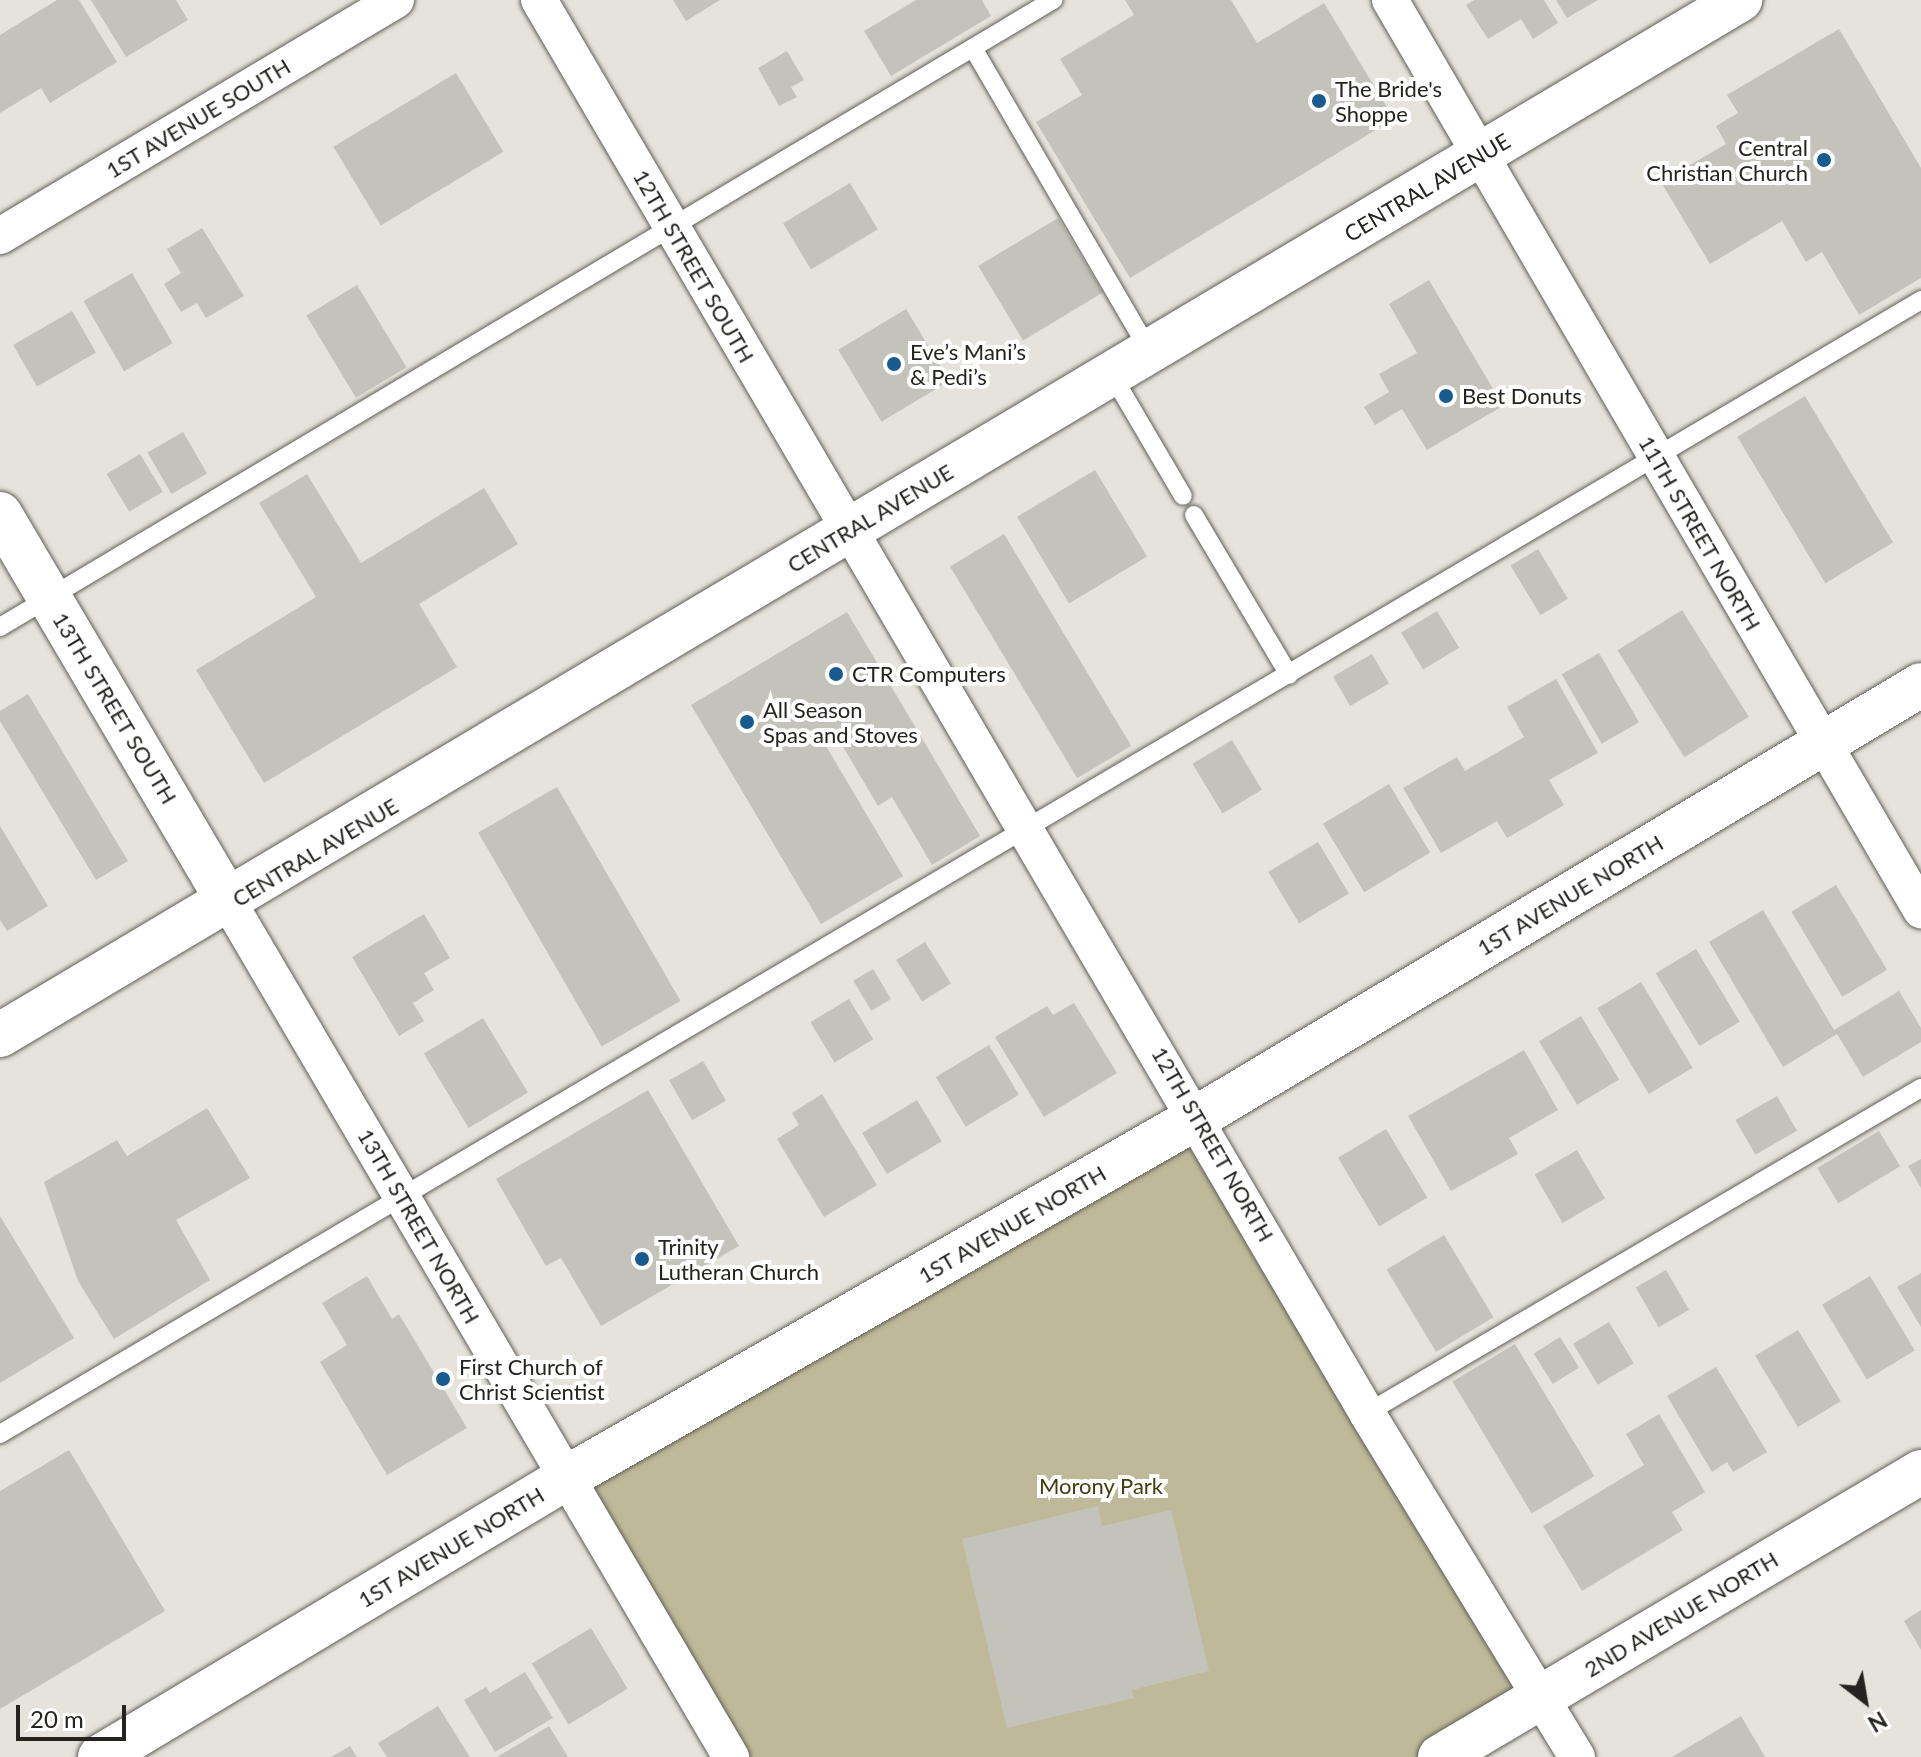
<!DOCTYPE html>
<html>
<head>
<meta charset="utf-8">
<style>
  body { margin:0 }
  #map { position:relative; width:1921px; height:1757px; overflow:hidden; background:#e5e3db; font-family:Lato,sans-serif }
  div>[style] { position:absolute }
  .green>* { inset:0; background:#beb999 }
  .building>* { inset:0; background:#c4c3bb; transform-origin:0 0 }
  .roads { filter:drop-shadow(0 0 2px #605f58) drop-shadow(0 0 2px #605f58) }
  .lane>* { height:18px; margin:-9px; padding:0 9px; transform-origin:9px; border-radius:9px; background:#fff }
  .street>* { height:36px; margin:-18px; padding:0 18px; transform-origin:18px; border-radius:18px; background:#fff }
  .secondary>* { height:44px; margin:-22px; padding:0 22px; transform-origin:22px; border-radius:22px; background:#fff }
  .dots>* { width:22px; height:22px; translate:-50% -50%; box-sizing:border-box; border:4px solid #fff; border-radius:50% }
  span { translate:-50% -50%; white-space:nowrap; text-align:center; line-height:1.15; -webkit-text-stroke:8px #fff; paint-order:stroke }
  .poi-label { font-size:22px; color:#242320 }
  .left { translate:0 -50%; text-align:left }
  .right { translate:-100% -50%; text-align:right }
  .street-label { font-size:22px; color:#242320 }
  .park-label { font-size:22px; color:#453c0e }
  .north { position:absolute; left:1825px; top:1661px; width:80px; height:80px; -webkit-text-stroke:6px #fff; paint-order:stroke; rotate:149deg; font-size:22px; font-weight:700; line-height:32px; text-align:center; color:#242320 }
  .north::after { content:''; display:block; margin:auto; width:28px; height:36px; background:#242320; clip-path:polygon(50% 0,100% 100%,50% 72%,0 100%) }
  .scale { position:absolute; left:16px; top:1705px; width:110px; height:36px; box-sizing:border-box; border:4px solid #242320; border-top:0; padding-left:10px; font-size:24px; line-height:28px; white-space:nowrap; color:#242320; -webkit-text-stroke:6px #fff; paint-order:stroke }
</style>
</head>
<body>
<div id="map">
  <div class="green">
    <i style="clip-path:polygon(1198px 1117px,1542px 1696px,1440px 1757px,731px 1757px,566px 1478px)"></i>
  </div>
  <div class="building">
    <i style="clip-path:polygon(57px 0,79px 0,117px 62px,50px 103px,41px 88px,0 113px,0 35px)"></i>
    <i style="clip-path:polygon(91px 0,176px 0,188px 20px,126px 57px)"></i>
    <i style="clip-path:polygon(673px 0,720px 0,686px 21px)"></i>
    <i style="clip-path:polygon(916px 0,982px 0,991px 16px,891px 76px,864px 31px)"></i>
    <i style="clip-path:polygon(1125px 0,1231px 0,1257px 43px,1324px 3px,1394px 119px,1130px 278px,1036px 122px,1082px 95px,1060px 59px,1134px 15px)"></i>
    <i style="clip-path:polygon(1474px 0,1544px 0,1558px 23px,1533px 39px,1521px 19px,1488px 39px,1466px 5px)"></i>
    <i style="clip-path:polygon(1556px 0,1598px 0,1567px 18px)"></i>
    <i style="clip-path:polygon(1839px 29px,1921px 168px,1921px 278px,1859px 315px,1822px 252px,1806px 262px,1782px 221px,1710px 264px,1661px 182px,1726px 144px,1716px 126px,1738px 113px,1727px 95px)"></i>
    <i style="clip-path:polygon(787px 51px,804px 80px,791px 87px,797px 97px,779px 106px,758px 68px)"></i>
    <i style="left:456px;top:73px;width:92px;height:143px;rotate:59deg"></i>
    <i style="left:850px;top:183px;width:54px;height:78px;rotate:59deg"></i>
    <i style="left:1058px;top:218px;width:87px;height:93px;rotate:59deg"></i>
    <i style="clip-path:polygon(202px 228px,244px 296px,206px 318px,197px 303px,181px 312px,164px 284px,181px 273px,167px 249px)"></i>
    <i style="left:132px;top:273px;width:81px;height:56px;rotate:60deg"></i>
    <i style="clip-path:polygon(1429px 280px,1503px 406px,1427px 450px,1402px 409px,1375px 425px,1364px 407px,1389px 392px,1379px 374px,1417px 353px,1389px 304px)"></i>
    <i style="left:357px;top:285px;width:96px;height:59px;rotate:59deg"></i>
    <i style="left:906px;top:309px;width:84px;height:79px;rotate:59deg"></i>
    <i style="left:72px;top:311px;width:48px;height:68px;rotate:60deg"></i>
    <i style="left:1805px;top:396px;width:171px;height:79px;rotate:59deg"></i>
    <i style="left:183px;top:432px;width:48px;height:41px;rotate:60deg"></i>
    <i style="left:140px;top:454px;width:44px;height:39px;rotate:59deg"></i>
    <i style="left:1095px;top:470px;width:101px;height:91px;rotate:59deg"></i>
    <i style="clip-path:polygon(307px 474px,361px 563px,484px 488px,518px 544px,419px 604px,457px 667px,264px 783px,196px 670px,316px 597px,259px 503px)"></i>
    <i style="left:1004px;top:534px;width:247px;height:63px;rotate:59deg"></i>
    <i style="left:1538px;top:549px;width:58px;height:32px;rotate:59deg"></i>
    <i style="left:1682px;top:610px;width:126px;height:76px;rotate:58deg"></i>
    <i style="left:1437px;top:611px;width:43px;height:42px;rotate:59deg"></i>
    <i style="clip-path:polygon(847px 612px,980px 836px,932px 865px,892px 797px,878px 806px,835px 733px,823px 741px,903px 876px,821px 924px,691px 705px)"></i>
    <i style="left:1599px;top:653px;width:80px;height:43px;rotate:60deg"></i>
    <i style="left:1372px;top:654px;width:34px;height:45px;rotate:60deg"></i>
    <i style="clip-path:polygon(1556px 679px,1598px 753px,1549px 780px,1564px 805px,1507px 838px,1497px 821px,1441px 853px,1403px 788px,1457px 757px,1465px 771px,1524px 737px,1507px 707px)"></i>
    <i style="clip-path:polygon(28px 694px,128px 861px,96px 880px,0 721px,0 711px)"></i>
    <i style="left:1232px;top:740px;width:58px;height:46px;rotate:59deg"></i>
    <i style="left:1389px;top:784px;width:80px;height:77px;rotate:59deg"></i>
    <i style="left:557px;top:787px;width:247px;height:91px;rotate:60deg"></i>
    <i style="clip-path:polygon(0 826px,48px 906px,7px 931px,0 920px)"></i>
    <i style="left:1318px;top:842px;width:60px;height:58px;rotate:59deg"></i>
    <i style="left:1836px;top:885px;width:99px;height:52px;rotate:59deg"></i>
    <i style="clip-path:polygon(1763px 910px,1834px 1030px,1899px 991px,1921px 1028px,1921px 1042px,1863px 1077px,1837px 1034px,1783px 1067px,1709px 942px)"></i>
    <i style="clip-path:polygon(424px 914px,450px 958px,424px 973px,434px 990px,413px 1003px,424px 1021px,399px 1036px,352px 957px)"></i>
    <i style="left:925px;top:942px;width:49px;height:34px;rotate:58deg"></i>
    <i style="left:1696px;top:949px;width:85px;height:47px;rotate:59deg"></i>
    <i style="left:873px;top:969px;width:35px;height:23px;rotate:59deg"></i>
    <i style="left:1641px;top:982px;width:100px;height:51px;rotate:59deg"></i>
    <i style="left:849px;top:999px;width:47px;height:45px;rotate:59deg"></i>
    <i style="clip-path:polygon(1074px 1003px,1117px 1073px,1044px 1117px,995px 1037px,1047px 1006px,1053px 1015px)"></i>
    <i style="left:1581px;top:1016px;width:74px;height:49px;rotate:59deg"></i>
    <i style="left:483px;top:1018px;width:87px;height:69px;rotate:59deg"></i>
    <i style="left:989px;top:1045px;width:58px;height:62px;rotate:59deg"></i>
    <i style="clip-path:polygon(1524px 1050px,1558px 1110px,1509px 1138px,1518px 1154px,1451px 1191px,1408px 1116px)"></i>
    <i style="left:703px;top:1061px;width:46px;height:39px;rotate:60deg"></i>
    <i style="clip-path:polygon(648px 1090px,739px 1246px,601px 1326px,561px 1258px,546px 1266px,496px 1179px)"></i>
    <i style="clip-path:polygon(822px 1094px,877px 1185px,824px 1217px,777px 1139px,799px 1125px,792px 1113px)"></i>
    <i style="left:1777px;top:1096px;width:40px;height:48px;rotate:60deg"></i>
    <i style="left:917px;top:1100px;width:48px;height:64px;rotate:59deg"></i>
    <i style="clip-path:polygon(207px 1108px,250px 1178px,176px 1220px,210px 1280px,114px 1339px,78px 1281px,44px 1182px,117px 1140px,127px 1156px)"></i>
    <i style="left:1386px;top:1129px;width:80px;height:56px;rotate:59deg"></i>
    <i style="left:1879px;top:1131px;width:41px;height:72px;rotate:59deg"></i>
    <i style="left:1577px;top:1150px;width:56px;height:49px;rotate:60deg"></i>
    <i style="clip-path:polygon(1921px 1159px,1921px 1188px,1908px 1166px)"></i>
    <i style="clip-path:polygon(0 1216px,74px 1338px,0 1383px)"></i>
    <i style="left:1444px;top:1235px;width:96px;height:67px;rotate:59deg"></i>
    <i style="left:1666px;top:1270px;width:46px;height:35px;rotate:60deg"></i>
    <i style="clip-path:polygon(1921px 1273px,1921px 1327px,1897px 1287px)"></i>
    <i style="clip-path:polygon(367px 1276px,392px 1319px,399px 1314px,467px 1428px,387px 1475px,320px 1362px,347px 1345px,322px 1303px)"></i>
    <i style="left:1870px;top:1276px;width:87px;height:56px;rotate:59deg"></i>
    <i style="left:1609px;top:1322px;width:48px;height:42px;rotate:59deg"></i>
    <i style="left:1798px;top:1330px;width:83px;height:50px;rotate:59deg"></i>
    <i style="left:1560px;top:1337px;width:36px;height:31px;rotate:58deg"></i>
    <i style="left:1515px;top:1344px;width:154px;height:73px;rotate:59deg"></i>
    <i style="clip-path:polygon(1716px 1367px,1767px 1452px,1733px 1472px,1727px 1462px,1712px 1472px,1667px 1396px)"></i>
    <i style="clip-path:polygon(1659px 1414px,1705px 1492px,1672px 1512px,1683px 1530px,1582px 1591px,1543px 1526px,1644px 1465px,1626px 1434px)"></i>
    <i style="clip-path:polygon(69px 1450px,165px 1611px,0 1709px,0 1491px)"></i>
    <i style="clip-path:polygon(1098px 1506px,1102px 1526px,1171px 1510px,1209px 1671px,1132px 1690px,1134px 1698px,1007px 1728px,962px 1539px)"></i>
    <i style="clip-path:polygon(1921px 1610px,1921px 1650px,1904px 1621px)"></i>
    <i style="left:591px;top:1628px;width:71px;height:69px;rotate:59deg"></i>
    <i style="clip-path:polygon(525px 1672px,553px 1718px,495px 1752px,464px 1700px,486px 1687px,490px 1693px)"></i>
    <i style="clip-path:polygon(438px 1706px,470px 1757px,387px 1757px,378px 1743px)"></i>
    <i style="clip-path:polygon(1741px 1716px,1765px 1757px,1672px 1757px)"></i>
    <i style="clip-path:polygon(549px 1726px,568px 1757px,497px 1757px)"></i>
    <i style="clip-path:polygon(350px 1746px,357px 1757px,331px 1757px)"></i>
  </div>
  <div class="roads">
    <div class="lane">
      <i style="left:973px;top:48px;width:352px;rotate:59.8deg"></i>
      <i style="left:1112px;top:375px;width:140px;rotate:59.6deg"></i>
      <i style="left:1194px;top:515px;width:186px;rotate:59.3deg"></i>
      <i style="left:0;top:627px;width:1226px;rotate:-30.77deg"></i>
      <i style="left:1367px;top:1413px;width:642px;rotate:-30.4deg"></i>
      <i style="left:0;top:1434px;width:2231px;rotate:-30.55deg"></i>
    </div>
    <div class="street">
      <i style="left:539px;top:0;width:1638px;rotate:59.63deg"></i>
      <i style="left:1367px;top:1413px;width:403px;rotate:58.6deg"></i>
      <i style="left:1390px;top:0;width:1054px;rotate:59.74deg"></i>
      <i style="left:0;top:236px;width:461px;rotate:-30.8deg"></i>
      <i style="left:229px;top:903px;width:991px;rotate:59.55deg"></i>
    </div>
    <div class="secondary">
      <i style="left:0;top:514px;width:451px;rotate:59.5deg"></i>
      <i style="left:0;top:1035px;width:2025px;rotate:-30.75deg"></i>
      <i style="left:100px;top:1757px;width:543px;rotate:-30.91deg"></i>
      <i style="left:566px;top:1478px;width:728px;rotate:-29.74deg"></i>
      <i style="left:1198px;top:1117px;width:842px;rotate:-30.86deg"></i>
      <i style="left:1440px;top:1757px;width:559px;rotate:-30.65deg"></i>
    </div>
  </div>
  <div class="dots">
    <i style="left:1319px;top:101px;background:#185b90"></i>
    <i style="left:1824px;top:160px;background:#185b90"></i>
    <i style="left:894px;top:364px;background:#185b90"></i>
    <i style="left:1446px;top:396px;background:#185b90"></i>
    <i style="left:836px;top:674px;background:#185b90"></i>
    <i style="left:747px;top:722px;background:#185b90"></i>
    <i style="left:642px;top:1259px;background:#185b90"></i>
    <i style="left:443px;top:1379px;background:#185b90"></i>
  </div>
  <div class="poi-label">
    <span class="left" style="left:1335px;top:101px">The Bride's<br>Shoppe</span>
    <span class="right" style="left:1808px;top:160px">Central<br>Christian Church</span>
    <span class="left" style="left:910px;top:364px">Eve’s Mani’s<br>&amp; Pedi’s</span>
    <span class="left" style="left:1462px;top:396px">Best Donuts</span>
    <span class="left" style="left:852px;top:674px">CTR Computers</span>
    <span class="left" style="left:763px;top:722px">All Season<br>Spas and Stoves</span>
    <span class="left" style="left:658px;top:1259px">Trinity<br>Lutheran Church</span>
    <span class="left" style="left:459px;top:1379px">First Church of<br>Christ Scientist</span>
  </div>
  <div class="street-label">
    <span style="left:198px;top:118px;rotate:-31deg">1ST AVENUE SOUTH</span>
    <span style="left:1427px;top:187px;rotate:-31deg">CENTRAL AVENUE</span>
    <span style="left:694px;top:266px;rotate:60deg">12TH STREET SOUTH</span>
    <span style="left:870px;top:518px;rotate:-31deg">CENTRAL AVENUE</span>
    <span style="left:1700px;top:533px;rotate:60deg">11TH STREET NORTH</span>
    <span style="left:115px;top:708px;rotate:59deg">13TH STREET SOUTH</span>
    <span style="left:315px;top:852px;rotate:-31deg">CENTRAL AVENUE</span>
    <span style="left:1570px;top:895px;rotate:-31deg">1ST AVENUE NORTH</span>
    <span style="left:1213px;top:1144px;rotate:60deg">12TH STREET NORTH</span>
    <span style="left:1012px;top:1224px;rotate:-30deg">1ST AVENUE NORTH</span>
    <span style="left:419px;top:1226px;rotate:60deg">13TH STREET NORTH</span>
    <span style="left:451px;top:1547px;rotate:-31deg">1ST AVENUE NORTH</span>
    <span style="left:1681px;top:1614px;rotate:-31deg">2ND AVENUE NORTH</span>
  </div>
  <div class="park-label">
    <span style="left:1101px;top:1486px">Morony Park</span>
  </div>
  <div class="north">N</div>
  <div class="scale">20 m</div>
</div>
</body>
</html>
